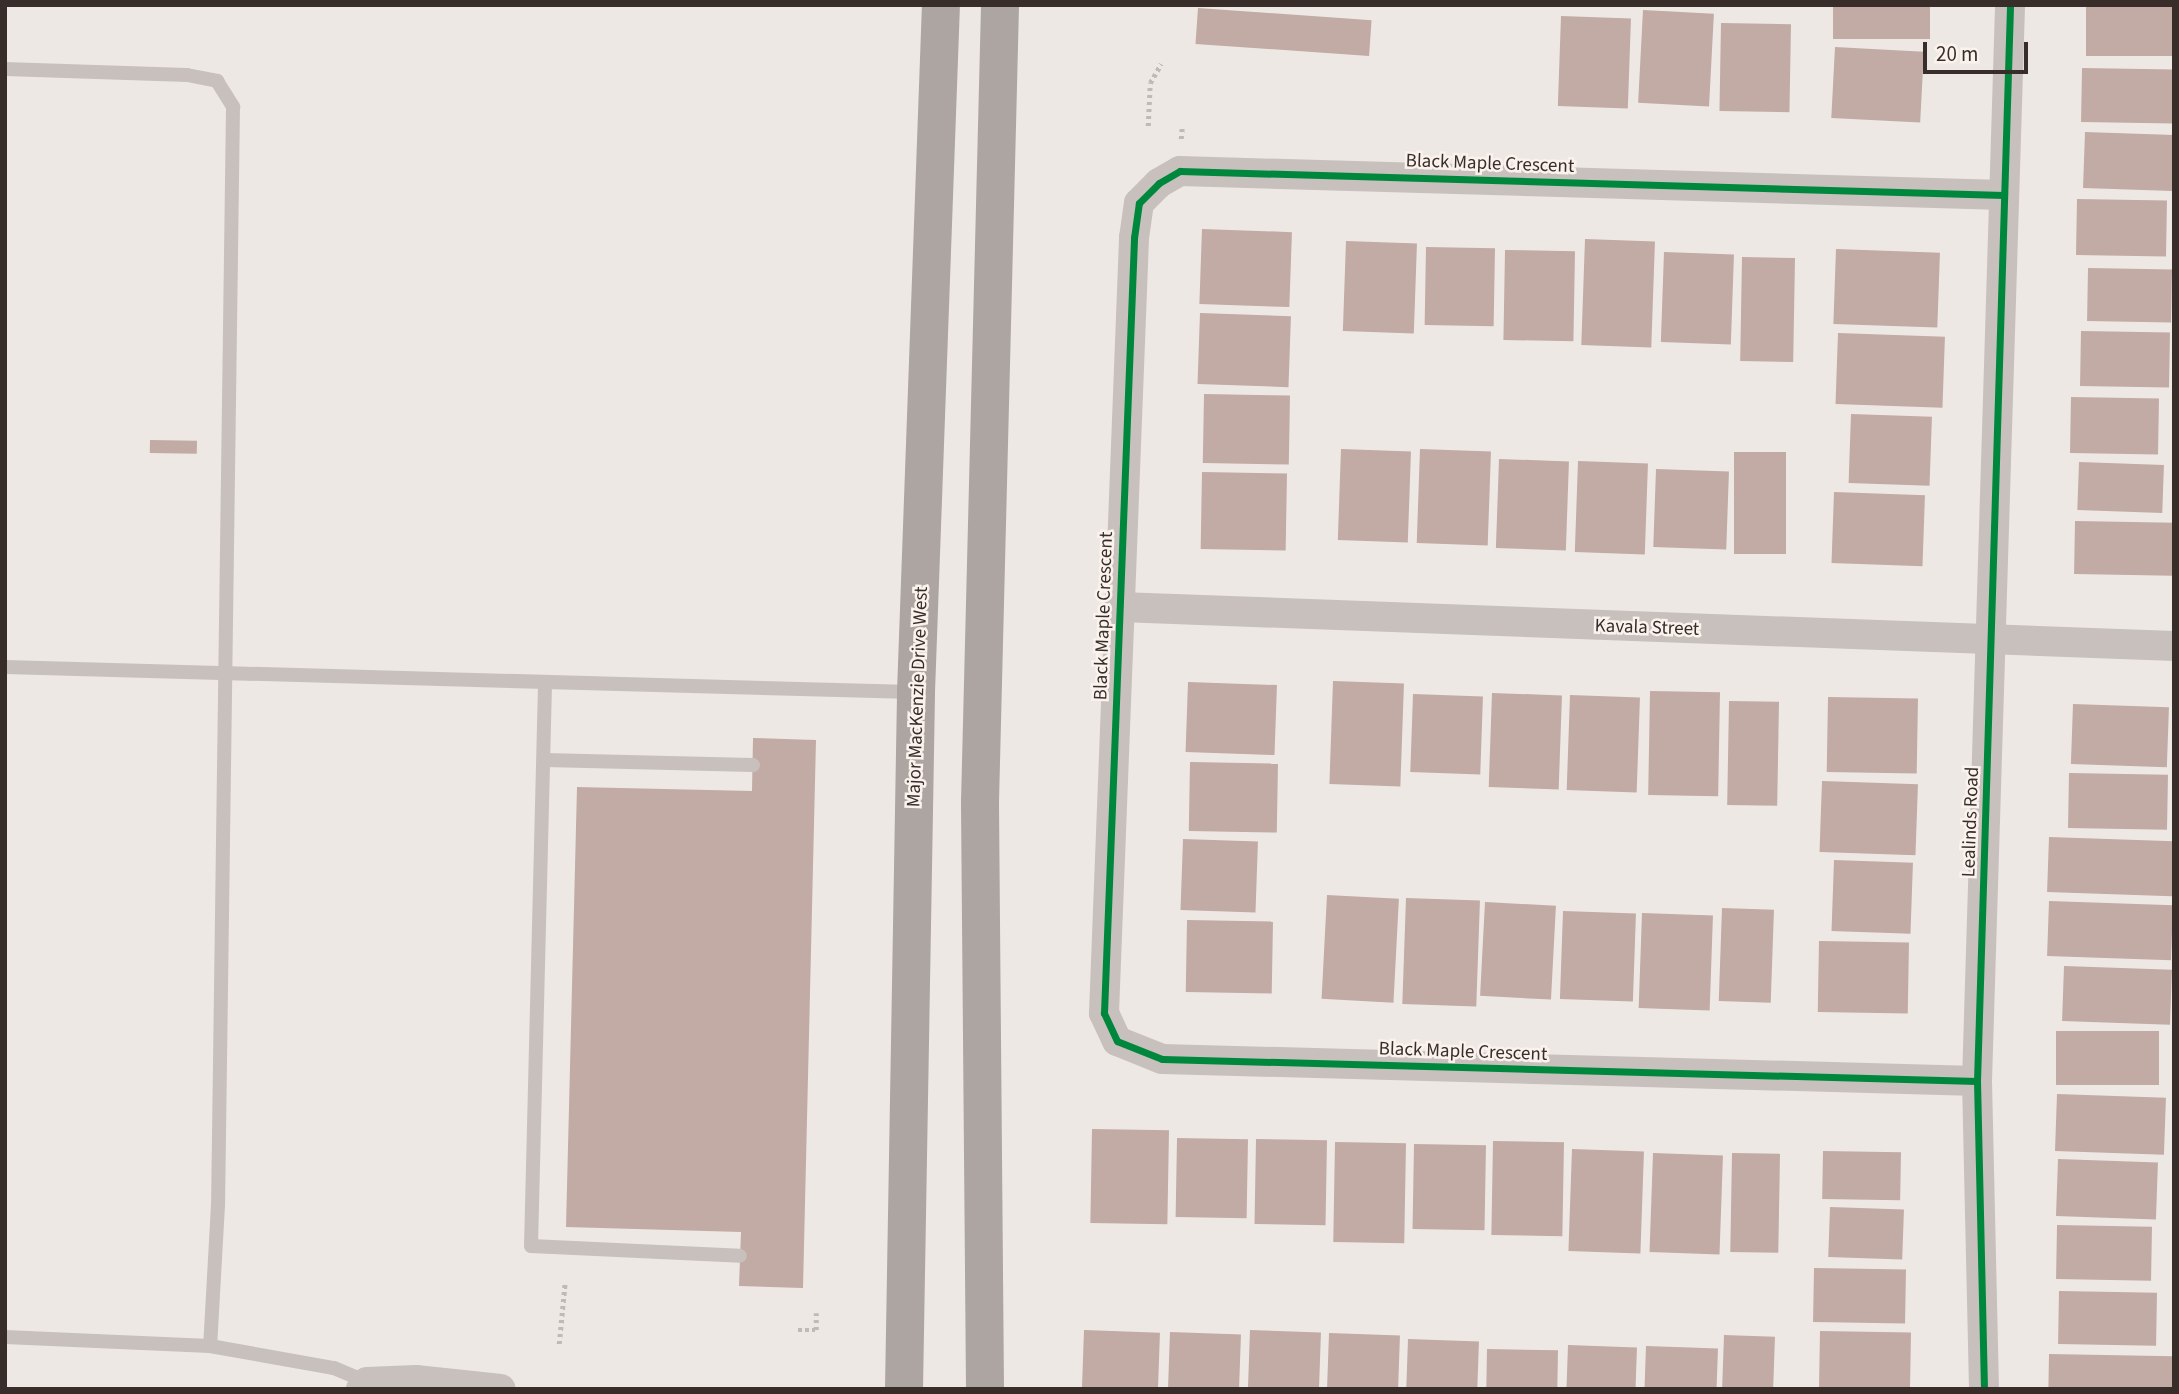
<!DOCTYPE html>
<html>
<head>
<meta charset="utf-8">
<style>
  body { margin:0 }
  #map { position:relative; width:2179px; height:1394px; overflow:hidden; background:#eee8e4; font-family:"Source Sans 3",sans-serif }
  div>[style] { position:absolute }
  .building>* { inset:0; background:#c2aaa5; transform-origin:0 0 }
  .path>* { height:4.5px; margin-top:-2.25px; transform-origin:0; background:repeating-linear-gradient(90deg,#c1b9b4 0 3.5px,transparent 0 7px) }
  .lane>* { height:14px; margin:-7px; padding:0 7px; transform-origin:7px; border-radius:7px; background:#c8c0bc }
  .street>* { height:30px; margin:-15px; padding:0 15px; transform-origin:15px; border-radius:15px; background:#c8c0bc }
  .primary>* { height:38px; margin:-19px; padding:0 19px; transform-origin:19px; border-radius:19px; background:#ada5a1 }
  .cycleway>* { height:7px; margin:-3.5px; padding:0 3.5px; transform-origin:3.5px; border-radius:3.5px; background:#00873e }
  span { translate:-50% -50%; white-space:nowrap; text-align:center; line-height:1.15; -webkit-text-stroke:5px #faf2ec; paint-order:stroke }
  .street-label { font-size:19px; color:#392d2a }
  .frame { position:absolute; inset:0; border:7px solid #392d2a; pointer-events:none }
  .scale { position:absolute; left:1923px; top:42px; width:105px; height:32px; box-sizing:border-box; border:4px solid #392d2a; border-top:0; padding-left:9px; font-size:21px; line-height:24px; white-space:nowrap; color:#392d2a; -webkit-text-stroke:5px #faf2ec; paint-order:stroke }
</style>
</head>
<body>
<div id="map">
  <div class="building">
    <i style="left:1833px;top:5px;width:97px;height:34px"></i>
    <i style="left:2086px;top:5px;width:88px;height:51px"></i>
    <i style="left:1198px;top:8px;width:174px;height:36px;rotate:4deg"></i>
    <i style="left:1643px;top:10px;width:71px;height:93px;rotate:3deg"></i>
    <i style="left:1561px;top:16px;width:70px;height:90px;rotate:2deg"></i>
    <i style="left:1721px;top:23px;width:70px;height:88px;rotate:1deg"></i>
    <i style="left:1835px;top:47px;width:89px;height:71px;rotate:3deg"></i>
    <i style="left:2082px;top:68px;width:92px;height:54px;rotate:1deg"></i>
    <i style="left:2085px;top:132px;width:89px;height:56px;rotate:2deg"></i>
    <i style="left:2077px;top:199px;width:90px;height:56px;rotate:1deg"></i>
    <i style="left:1202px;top:229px;width:90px;height:75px;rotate:2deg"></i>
    <i style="left:1585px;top:239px;width:70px;height:106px;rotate:2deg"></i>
    <i style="left:1346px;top:241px;width:71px;height:90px;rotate:2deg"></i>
    <i style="left:1426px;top:247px;width:69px;height:78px;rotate:1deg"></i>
    <i style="left:1836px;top:249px;width:104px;height:75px;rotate:2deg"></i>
    <i style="left:1505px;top:250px;width:70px;height:90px;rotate:1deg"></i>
    <i style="left:1664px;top:252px;width:70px;height:90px;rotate:2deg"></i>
    <i style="left:1742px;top:257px;width:53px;height:104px;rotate:1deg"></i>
    <i style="left:2088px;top:268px;width:84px;height:53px;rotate:1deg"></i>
    <i style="left:1200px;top:313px;width:91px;height:71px;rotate:2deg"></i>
    <i style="left:2081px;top:331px;width:89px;height:55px;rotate:1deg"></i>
    <i style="left:1838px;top:333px;width:107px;height:71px;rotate:2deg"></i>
    <i style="left:1204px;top:394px;width:86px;height:69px;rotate:1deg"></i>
    <i style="left:2071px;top:397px;width:88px;height:56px;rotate:1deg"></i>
    <i style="left:1851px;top:414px;width:81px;height:69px;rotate:2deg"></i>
    <i style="left:150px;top:440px;width:47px;height:13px;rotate:1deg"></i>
    <i style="left:1341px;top:449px;width:70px;height:91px;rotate:2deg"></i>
    <i style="left:1420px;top:449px;width:71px;height:94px;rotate:2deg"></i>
    <i style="left:1734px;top:452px;width:52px;height:102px"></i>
    <i style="left:1499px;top:459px;width:70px;height:89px;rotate:2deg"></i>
    <i style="left:1578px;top:461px;width:70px;height:91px;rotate:2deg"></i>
    <i style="left:2079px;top:462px;width:85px;height:48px;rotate:2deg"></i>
    <i style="left:1656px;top:469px;width:73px;height:78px;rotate:2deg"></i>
    <i style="left:1202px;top:472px;width:85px;height:77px;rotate:1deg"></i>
    <i style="left:1834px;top:492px;width:91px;height:71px;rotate:2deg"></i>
    <i style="left:2075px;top:521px;width:99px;height:53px;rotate:1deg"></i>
    <i style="left:1333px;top:681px;width:71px;height:103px;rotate:2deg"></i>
    <i style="left:1188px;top:682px;width:89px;height:70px;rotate:2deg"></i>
    <i style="left:1650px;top:691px;width:70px;height:104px;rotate:1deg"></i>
    <i style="left:1492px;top:693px;width:70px;height:94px;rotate:2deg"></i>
    <i style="left:1413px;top:694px;width:70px;height:78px;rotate:2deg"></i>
    <i style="left:1570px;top:695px;width:70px;height:95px;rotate:2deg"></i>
    <i style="left:1828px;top:697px;width:90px;height:75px;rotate:1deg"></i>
    <i style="left:1729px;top:701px;width:50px;height:104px;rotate:1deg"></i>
    <i style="left:2073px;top:704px;width:96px;height:60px;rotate:2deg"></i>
    <i style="clip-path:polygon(753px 738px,816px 740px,803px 1288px,739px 1286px,741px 1232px,566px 1227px,577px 787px,752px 791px)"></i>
    <i style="left:1190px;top:762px;width:88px;height:69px;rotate:1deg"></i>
    <i style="left:2069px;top:773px;width:99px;height:55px;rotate:1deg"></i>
    <i style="left:1822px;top:781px;width:96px;height:71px;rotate:2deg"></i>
    <i style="left:2049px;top:837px;width:125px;height:55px;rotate:2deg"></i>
    <i style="left:1183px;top:839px;width:75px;height:71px;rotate:2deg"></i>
    <i style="left:1834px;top:860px;width:79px;height:71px;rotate:2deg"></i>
    <i style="left:1327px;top:895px;width:72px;height:104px;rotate:3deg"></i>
    <i style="left:1406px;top:898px;width:74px;height:106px;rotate:2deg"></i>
    <i style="left:2049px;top:901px;width:124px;height:55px;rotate:2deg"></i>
    <i style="left:1485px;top:902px;width:71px;height:94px;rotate:3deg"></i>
    <i style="left:1722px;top:908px;width:52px;height:93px;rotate:2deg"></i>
    <i style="left:1563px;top:911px;width:73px;height:88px;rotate:2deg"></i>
    <i style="left:1642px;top:913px;width:71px;height:95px;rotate:2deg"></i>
    <i style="left:1187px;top:920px;width:86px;height:72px;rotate:1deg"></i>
    <i style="left:1819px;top:941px;width:90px;height:71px;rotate:1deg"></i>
    <i style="left:2064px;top:966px;width:108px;height:55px;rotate:2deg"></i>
    <i style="left:2056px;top:1031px;width:103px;height:54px"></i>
    <i style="left:2057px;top:1094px;width:109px;height:57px;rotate:2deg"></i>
    <i style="left:1092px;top:1129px;width:77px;height:94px;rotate:1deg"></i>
    <i style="left:1177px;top:1138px;width:71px;height:79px;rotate:1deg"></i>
    <i style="left:1256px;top:1139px;width:71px;height:85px;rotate:1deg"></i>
    <i style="left:1493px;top:1141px;width:71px;height:94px;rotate:1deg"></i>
    <i style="left:1335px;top:1142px;width:71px;height:100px;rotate:1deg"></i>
    <i style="left:1414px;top:1144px;width:72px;height:85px;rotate:1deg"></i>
    <i style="left:1572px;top:1149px;width:72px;height:102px;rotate:2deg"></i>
    <i style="left:1823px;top:1151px;width:78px;height:48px;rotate:1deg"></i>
    <i style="left:1653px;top:1153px;width:70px;height:99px;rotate:2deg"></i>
    <i style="left:1732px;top:1153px;width:48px;height:99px;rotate:1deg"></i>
    <i style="left:2058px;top:1159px;width:100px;height:57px;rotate:2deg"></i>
    <i style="left:1830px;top:1207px;width:74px;height:50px;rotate:2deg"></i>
    <i style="left:2057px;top:1225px;width:95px;height:54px;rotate:1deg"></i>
    <i style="left:1814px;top:1268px;width:92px;height:54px;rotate:1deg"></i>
    <i style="left:2059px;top:1291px;width:98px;height:53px;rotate:1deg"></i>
    <i style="left:1084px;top:1330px;width:76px;height:59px;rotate:2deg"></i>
    <i style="left:1250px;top:1330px;width:71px;height:59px;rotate:2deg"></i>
    <i style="left:1820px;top:1331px;width:91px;height:56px;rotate:1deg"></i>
    <i style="left:1170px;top:1332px;width:71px;height:57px;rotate:2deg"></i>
    <i style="left:1329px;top:1333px;width:71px;height:56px;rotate:2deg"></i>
    <i style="left:1724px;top:1335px;width:51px;height:54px;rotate:2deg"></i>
    <i style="left:1408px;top:1339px;width:71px;height:50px;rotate:2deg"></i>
    <i style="left:1568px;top:1345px;width:69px;height:44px;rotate:2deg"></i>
    <i style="left:1646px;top:1346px;width:72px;height:43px;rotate:2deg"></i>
    <i style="left:1487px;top:1349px;width:71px;height:40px;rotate:1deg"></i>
    <i style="left:2049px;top:1354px;width:124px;height:35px;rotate:1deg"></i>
  </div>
  <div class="path">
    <i style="left:1148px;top:126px;width:43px;rotate:-87.3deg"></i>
    <i style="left:1150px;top:83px;width:22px;rotate:-60deg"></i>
    <i style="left:1181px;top:139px;width:11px;rotate:-85deg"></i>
    <i style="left:798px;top:1330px;width:18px"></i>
    <i style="left:816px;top:1330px;width:17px;rotate:-90deg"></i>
    <i style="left:559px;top:1344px;width:62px;rotate:-84.5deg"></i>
  </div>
  <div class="lane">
    <i style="left:5px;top:69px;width:182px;rotate:1.9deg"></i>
    <i style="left:187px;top:75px;width:31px;rotate:11deg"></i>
    <i style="left:217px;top:81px;width:31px;rotate:58deg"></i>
    <i style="left:233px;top:107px;width:1098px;rotate:90.78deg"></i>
    <i style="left:218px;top:1205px;width:141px;rotate:93.2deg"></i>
    <i style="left:5px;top:667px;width:908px;rotate:1.58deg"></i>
    <i style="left:545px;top:685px;width:561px;rotate:91.43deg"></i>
    <i style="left:531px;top:1246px;width:209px;rotate:2.7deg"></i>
    <i style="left:544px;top:760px;width:209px;rotate:1.4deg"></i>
    <i style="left:5px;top:1337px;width:205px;rotate:2.5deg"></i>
    <i style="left:210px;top:1346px;width:126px;rotate:10.1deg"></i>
    <i style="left:334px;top:1368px;width:36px;rotate:23deg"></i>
  </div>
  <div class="street">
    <i style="left:1120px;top:607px;width:1055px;rotate:2.12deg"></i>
    <i style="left:1977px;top:1081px;width:815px;rotate:-178.45deg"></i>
    <i style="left:1162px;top:1059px;width:48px;rotate:-158.2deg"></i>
    <i style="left:1117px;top:1041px;width:31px;rotate:-115deg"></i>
    <i style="left:1104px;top:1013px;width:776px;rotate:-87.78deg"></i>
    <i style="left:1134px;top:238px;width:35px;rotate:-82deg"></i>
    <i style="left:1139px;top:203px;width:28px;rotate:-45deg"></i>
    <i style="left:1159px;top:183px;width:24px;rotate:-30deg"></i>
    <i style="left:1180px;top:171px;width:824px;rotate:1.67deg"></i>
    <i style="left:361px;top:1389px;width:9px;rotate:-49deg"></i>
    <i style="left:367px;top:1382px;width:49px;rotate:-2.3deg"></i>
    <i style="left:416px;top:1380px;width:85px;rotate:6deg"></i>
    <i style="left:1984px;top:1389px;width:308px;rotate:-91.3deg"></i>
    <i style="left:1977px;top:1081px;width:1077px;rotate:-88.24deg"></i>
  </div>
  <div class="primary">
    <i style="left:904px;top:1389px;width:697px;rotate:-89.01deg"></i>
    <i style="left:916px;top:692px;width:687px;rotate:-87.92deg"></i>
    <i style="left:985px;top:1389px;width:587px;rotate:-90.49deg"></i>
    <i style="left:980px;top:802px;width:797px;rotate:-88.56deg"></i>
  </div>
  <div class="cycleway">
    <i style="left:1977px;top:1081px;width:815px;rotate:-178.45deg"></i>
    <i style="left:1162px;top:1059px;width:48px;rotate:-158.2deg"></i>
    <i style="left:1117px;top:1041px;width:31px;rotate:-115deg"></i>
    <i style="left:1104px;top:1013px;width:776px;rotate:-87.78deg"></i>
    <i style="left:1134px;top:238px;width:35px;rotate:-82deg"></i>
    <i style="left:1139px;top:203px;width:28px;rotate:-45deg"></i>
    <i style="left:1159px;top:183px;width:24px;rotate:-30deg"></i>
    <i style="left:1180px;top:171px;width:824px;rotate:1.67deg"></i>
    <i style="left:1984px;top:1389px;width:308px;rotate:-91.3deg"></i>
    <i style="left:1977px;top:1081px;width:1077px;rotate:-88.24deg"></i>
  </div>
  <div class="street-label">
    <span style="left:1490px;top:164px;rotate:2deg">Black Maple Crescent</span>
    <span style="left:1104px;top:616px;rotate:-88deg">Black Maple Crescent</span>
    <span style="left:1647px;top:628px;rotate:2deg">Kavala Street</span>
    <span style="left:918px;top:697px;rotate:-88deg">Major MacKenzie Drive West</span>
    <span style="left:1971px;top:822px;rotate:-88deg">Lealinds Road</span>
    <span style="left:1463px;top:1052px;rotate:2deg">Black Maple Crescent</span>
  </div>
  <div class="frame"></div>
  <div class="scale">20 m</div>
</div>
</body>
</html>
